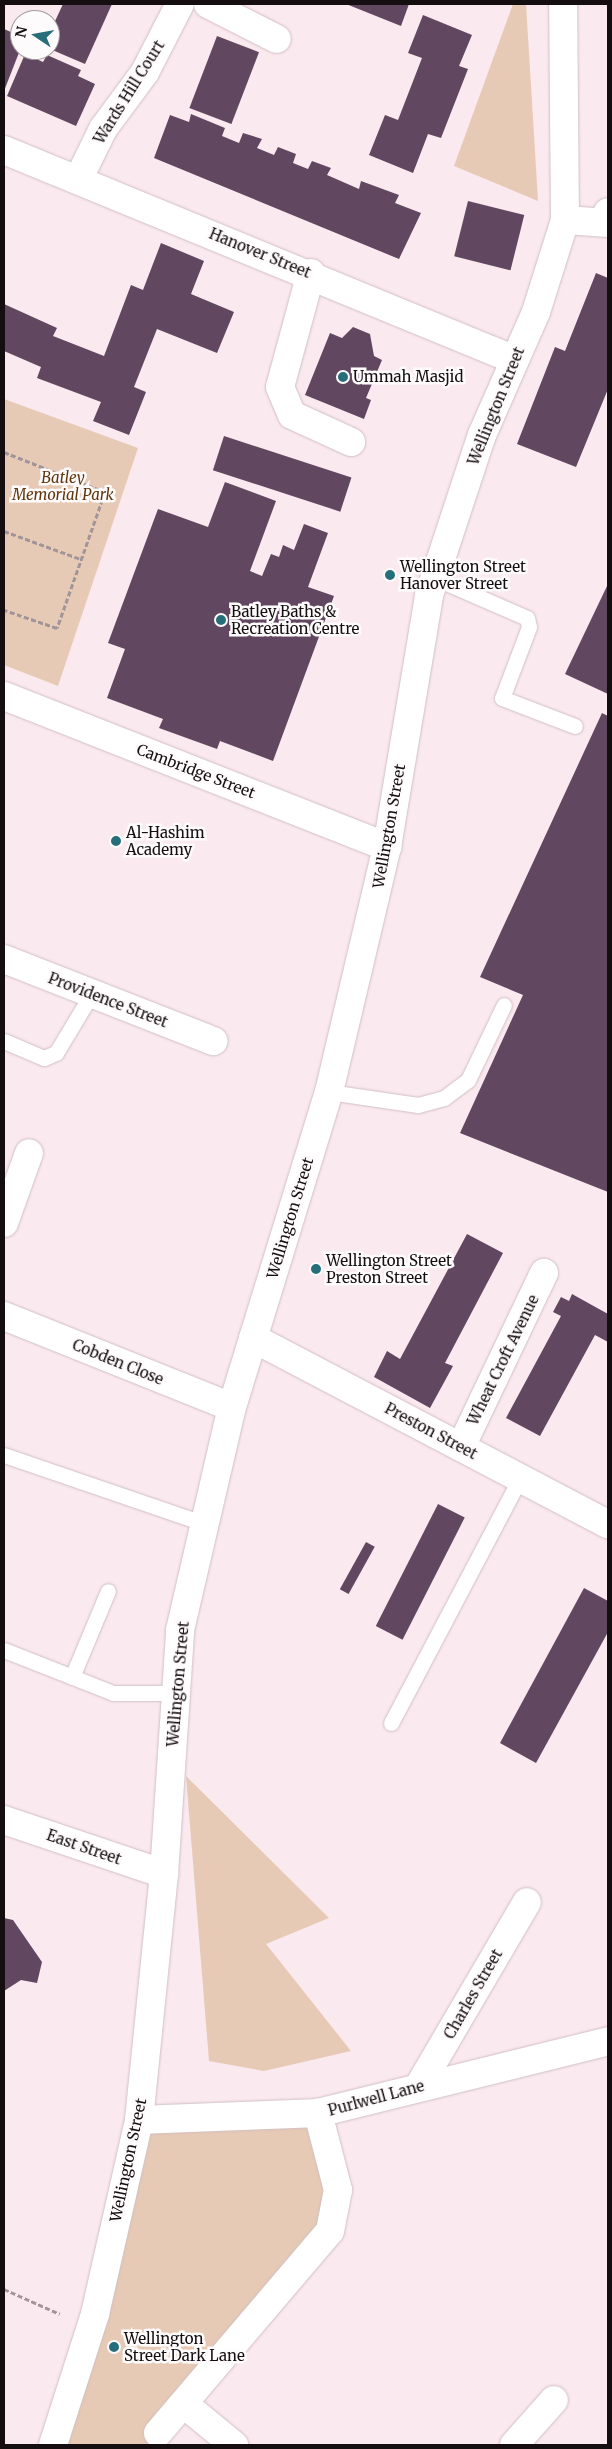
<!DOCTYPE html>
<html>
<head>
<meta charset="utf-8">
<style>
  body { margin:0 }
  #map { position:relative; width:612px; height:2449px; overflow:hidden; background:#fae9ee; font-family:Merriweather,serif }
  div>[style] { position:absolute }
  .green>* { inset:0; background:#e7cab5 }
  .building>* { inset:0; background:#61475f; transform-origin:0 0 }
  .path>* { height:3px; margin-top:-1.5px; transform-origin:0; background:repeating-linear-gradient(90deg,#a29599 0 5px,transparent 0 7.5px) }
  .roads { filter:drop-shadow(0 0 1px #d0bfc4) drop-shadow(0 0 1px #d0bfc4) }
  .service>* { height:15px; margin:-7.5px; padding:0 7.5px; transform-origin:7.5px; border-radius:7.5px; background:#fff }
  .minor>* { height:28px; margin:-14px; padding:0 14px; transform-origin:14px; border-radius:14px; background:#fff }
  .tertiary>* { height:28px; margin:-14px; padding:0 14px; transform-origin:14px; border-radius:14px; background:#fff }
  .dots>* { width:14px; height:14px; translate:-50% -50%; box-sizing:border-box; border:2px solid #fefbfc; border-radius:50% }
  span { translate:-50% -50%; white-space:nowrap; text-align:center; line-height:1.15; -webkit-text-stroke:5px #fefbfc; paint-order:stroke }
  .street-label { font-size:15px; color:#140e10 }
  .poi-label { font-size:15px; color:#140e10 }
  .left { translate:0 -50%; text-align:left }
  .park-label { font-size:15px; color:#60350c; font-style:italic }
  .frame { position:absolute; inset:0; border:5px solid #140e10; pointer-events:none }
  .north { position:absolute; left:10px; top:10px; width:50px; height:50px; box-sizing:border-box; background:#fefbfc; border:1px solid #a09c9e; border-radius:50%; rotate:282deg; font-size:14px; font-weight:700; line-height:20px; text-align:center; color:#140e10 }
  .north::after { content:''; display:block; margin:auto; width:18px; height:22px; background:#276e7b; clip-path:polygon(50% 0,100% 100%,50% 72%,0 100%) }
</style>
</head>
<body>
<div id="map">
  <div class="green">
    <i style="clip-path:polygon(513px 4px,526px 4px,538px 201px,454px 166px)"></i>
    <i style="clip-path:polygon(4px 399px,138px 448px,58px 686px,4px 665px)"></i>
    <i style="clip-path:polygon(186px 1776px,329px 1918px,266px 1944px,351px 2051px,264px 2071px,209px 2061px)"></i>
    <i style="clip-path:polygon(312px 2122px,330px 2188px,321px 2227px,150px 2428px,150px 2445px,59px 2445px,147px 2129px)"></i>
  </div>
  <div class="building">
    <i style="clip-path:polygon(63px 4px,112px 4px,85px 64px,50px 49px,50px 32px)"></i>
    <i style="clip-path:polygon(346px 4px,409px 4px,401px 26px)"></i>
    <i style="clip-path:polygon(423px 15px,472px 35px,459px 66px,468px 69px,441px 138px,428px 134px,413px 173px,369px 155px,385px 115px,398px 120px,422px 58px,408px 53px)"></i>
    <i style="clip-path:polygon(4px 29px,20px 36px,20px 50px,4px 91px)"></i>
    <i style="left:217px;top:36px;width:45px;height:77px;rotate:21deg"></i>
    <i style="clip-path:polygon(25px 54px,43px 62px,47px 55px,81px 70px,78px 76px,95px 84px,76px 126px,7px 96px)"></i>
    <i style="clip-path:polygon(191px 114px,225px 128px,222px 136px,239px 143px,243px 133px,262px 139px,257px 148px,274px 155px,278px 147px,296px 154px,293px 163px,308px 169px,312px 161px,331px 168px,327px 175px,359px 189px,361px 181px,399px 195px,395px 203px,421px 213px,399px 259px,154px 158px,170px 115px,189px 122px)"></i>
    <i style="left:468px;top:201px;width:58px;height:57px;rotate:14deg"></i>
    <i style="clip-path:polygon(161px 243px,204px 261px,191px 294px,234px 312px,217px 353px,157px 329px,134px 387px,146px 392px,129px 435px,93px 421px,101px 402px,37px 378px,41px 367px,4px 351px,4px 304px,57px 328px,53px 336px,104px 356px,131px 285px,143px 290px)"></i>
    <i style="clip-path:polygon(596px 273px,608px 278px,608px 389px,576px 467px,517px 444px,555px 347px,565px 351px)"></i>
    <i style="clip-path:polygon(353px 327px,370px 334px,374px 356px,382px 360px,366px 398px,371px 400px,364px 419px,305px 395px,330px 333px,342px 338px)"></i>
    <i style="left:224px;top:436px;width:134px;height:36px;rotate:18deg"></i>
    <i style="clip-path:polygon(225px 482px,276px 501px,250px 571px,262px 576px,271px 554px,279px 557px,283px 545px,294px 550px,304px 524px,328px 533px,308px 587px,334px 596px,273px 761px,220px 741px,217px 749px,159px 728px,163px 719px,107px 698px,125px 649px,108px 643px,158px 509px,208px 527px)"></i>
    <i style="clip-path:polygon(608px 584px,608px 694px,565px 674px)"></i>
    <i style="clip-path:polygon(602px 713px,608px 716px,608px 1192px,460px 1133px,523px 995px,480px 977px)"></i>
    <i style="clip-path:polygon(467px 1234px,503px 1253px,445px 1363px,453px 1366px,430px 1408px,374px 1377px,387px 1351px,400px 1359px)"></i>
    <i style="clip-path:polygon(572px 1294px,608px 1314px,608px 1342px,595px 1335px,540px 1436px,506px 1418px,561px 1316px,553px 1312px,561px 1297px,569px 1301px)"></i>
    <i style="left:438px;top:1504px;width:30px;height:137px;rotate:27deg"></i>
    <i style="left:366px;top:1542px;width:10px;height:54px;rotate:29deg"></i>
    <i style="clip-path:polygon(584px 1588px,608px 1601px,608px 1632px,536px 1763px,500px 1743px)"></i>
    <i style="clip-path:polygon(4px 1918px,13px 1920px,42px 1962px,37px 1983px,21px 1980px,4px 1991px)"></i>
  </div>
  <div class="path">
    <i style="left:4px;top:452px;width:109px;rotate:21.6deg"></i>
    <i style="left:105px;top:492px;width:144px;rotate:109.4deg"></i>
    <i style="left:57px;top:628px;width:56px;rotate:-161.2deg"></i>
    <i style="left:4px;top:531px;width:82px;rotate:20deg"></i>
    <i style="left:4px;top:2289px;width:61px;rotate:24.1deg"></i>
  </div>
  <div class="roads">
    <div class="service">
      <i style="left:435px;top:578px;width:100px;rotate:23.5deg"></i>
      <i style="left:527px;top:618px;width:9px;rotate:77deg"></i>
      <i style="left:529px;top:627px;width:76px;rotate:110.8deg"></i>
      <i style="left:502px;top:698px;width:78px;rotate:21deg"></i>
      <i style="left:4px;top:1041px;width:43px;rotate:23deg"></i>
      <i style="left:44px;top:1058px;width:13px;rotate:-23deg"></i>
      <i style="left:56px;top:1053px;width:70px;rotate:-59deg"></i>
      <i style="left:329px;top:1092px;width:90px;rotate:8.3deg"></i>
      <i style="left:418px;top:1105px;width:27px;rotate:-15deg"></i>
      <i style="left:444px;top:1098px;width:30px;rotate:-37deg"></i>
      <i style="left:468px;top:1080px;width:83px;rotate:-64.4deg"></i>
      <i style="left:4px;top:1455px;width:213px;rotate:18.9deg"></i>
      <i style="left:4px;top:1650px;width:117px;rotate:21.5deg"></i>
      <i style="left:113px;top:1693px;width:63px"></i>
      <i style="left:72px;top:1677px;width:93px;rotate:-67.3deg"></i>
      <i style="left:391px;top:1723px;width:277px;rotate:-62.2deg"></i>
    </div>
    <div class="minor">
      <i style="left:208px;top:4px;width:77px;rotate:26.9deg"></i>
      <i style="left:4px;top:150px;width:552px;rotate:22.34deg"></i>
      <i style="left:78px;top:180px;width:57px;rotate:-63.9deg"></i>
      <i style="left:103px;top:129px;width:71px;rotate:-53.6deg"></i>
      <i style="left:145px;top:72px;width:76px;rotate:-62.8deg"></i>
      <i style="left:565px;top:220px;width:43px;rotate:4deg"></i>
      <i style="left:311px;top:273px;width:118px;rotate:105.2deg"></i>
      <i style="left:280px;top:387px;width:30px;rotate:67deg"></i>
      <i style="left:292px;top:415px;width:65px;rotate:24.6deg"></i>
      <i style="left:4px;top:696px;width:412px;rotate:21.5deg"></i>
      <i style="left:4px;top:959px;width:225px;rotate:21.4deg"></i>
      <i style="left:4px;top:1223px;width:74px;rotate:-70.3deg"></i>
      <i style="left:4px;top:1316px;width:245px;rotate:21.8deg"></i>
      <i style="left:253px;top:1338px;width:401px;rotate:27.7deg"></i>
      <i style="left:461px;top:1447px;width:193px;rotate:-64.5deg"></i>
      <i style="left:4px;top:1820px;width:169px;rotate:18.6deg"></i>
      <i style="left:419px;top:2086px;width:213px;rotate:-59.6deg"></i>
      <i style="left:184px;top:2404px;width:65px;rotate:39.4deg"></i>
      <i style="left:158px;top:2433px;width:265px;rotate:-49.6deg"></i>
      <i style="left:330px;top:2231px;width:42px;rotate:-79deg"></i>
      <i style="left:338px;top:2190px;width:80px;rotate:-104.6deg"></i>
      <i style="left:514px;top:2445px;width:60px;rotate:-48.4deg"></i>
    </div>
    <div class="tertiary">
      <i style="left:603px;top:221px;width:10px;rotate:-61deg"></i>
      <i style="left:139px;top:2120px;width:179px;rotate:-2.2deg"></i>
      <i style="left:318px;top:2113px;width:299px;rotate:-13.9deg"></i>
      <i style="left:53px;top:2445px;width:138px;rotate:-72.2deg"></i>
      <i style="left:95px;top:2314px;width:199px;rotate:-77.2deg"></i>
      <i style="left:139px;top:2120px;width:247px;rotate:-84.2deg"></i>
      <i style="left:164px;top:1874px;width:245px;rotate:-86.2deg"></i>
      <i style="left:180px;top:1630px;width:229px;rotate:-76.9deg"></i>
      <i style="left:232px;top:1407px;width:330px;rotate:-72.9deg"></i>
      <i style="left:329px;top:1092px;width:252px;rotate:-76.7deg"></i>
      <i style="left:387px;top:847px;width:255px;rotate:-80.5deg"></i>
      <i style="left:429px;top:595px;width:169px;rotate:-71.7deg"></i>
      <i style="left:482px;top:435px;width:134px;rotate:-66.3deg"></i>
      <i style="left:536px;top:312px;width:96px;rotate:-72.5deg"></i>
      <i style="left:565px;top:220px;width:216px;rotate:-90.5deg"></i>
    </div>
  </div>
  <div class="dots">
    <i style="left:343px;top:377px;background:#276e7b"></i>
    <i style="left:390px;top:575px;background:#276e7b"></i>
    <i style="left:221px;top:620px;background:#276e7b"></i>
    <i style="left:116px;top:841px;background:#276e7b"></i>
    <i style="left:316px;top:1269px;background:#276e7b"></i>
    <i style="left:114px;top:2347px;background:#276e7b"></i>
  </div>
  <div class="street-label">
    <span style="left:129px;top:92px;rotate:-58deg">Wards Hill Court</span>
    <span style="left:260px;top:253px;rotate:22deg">Hanover Street</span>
    <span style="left:496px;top:406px;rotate:-68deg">Wellington Street</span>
    <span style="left:196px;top:771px;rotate:21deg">Cambridge Street</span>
    <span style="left:389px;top:826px;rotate:-80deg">Wellington Street</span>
    <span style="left:108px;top:1000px;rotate:21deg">Providence Street</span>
    <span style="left:290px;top:1218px;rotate:-73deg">Wellington Street</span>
    <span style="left:503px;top:1360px;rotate:-64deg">Wheat Croft Avenue</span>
    <span style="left:118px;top:1362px;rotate:22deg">Cobden Close</span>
    <span style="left:431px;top:1431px;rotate:28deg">Preston Street</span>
    <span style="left:178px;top:1684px;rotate:-85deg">Wellington Street</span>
    <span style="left:84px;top:1847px;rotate:19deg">East Street</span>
    <span style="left:473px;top:1994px;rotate:-60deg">Charles Street</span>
    <span style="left:376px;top:2098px;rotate:-15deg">Purlwell Lane</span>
    <span style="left:128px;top:2160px;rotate:-78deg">Wellington Street</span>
  </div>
  <div class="poi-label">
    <span class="left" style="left:353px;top:377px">Ummah Masjid</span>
    <span class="left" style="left:400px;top:575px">Wellington Street<br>Hanover Street</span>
    <span class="left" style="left:231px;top:620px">Batley Baths &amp;<br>Recreation Centre</span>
    <span class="left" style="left:126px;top:841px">Al-Hashim<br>Academy</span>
    <span class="left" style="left:326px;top:1269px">Wellington Street<br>Preston Street</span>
    <span class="left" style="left:124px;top:2347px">Wellington<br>Street Dark Lane</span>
  </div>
  <div class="park-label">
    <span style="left:63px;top:486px">Batley<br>Memorial Park</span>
  </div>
  <div class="frame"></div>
  <div class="north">N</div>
</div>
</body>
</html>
